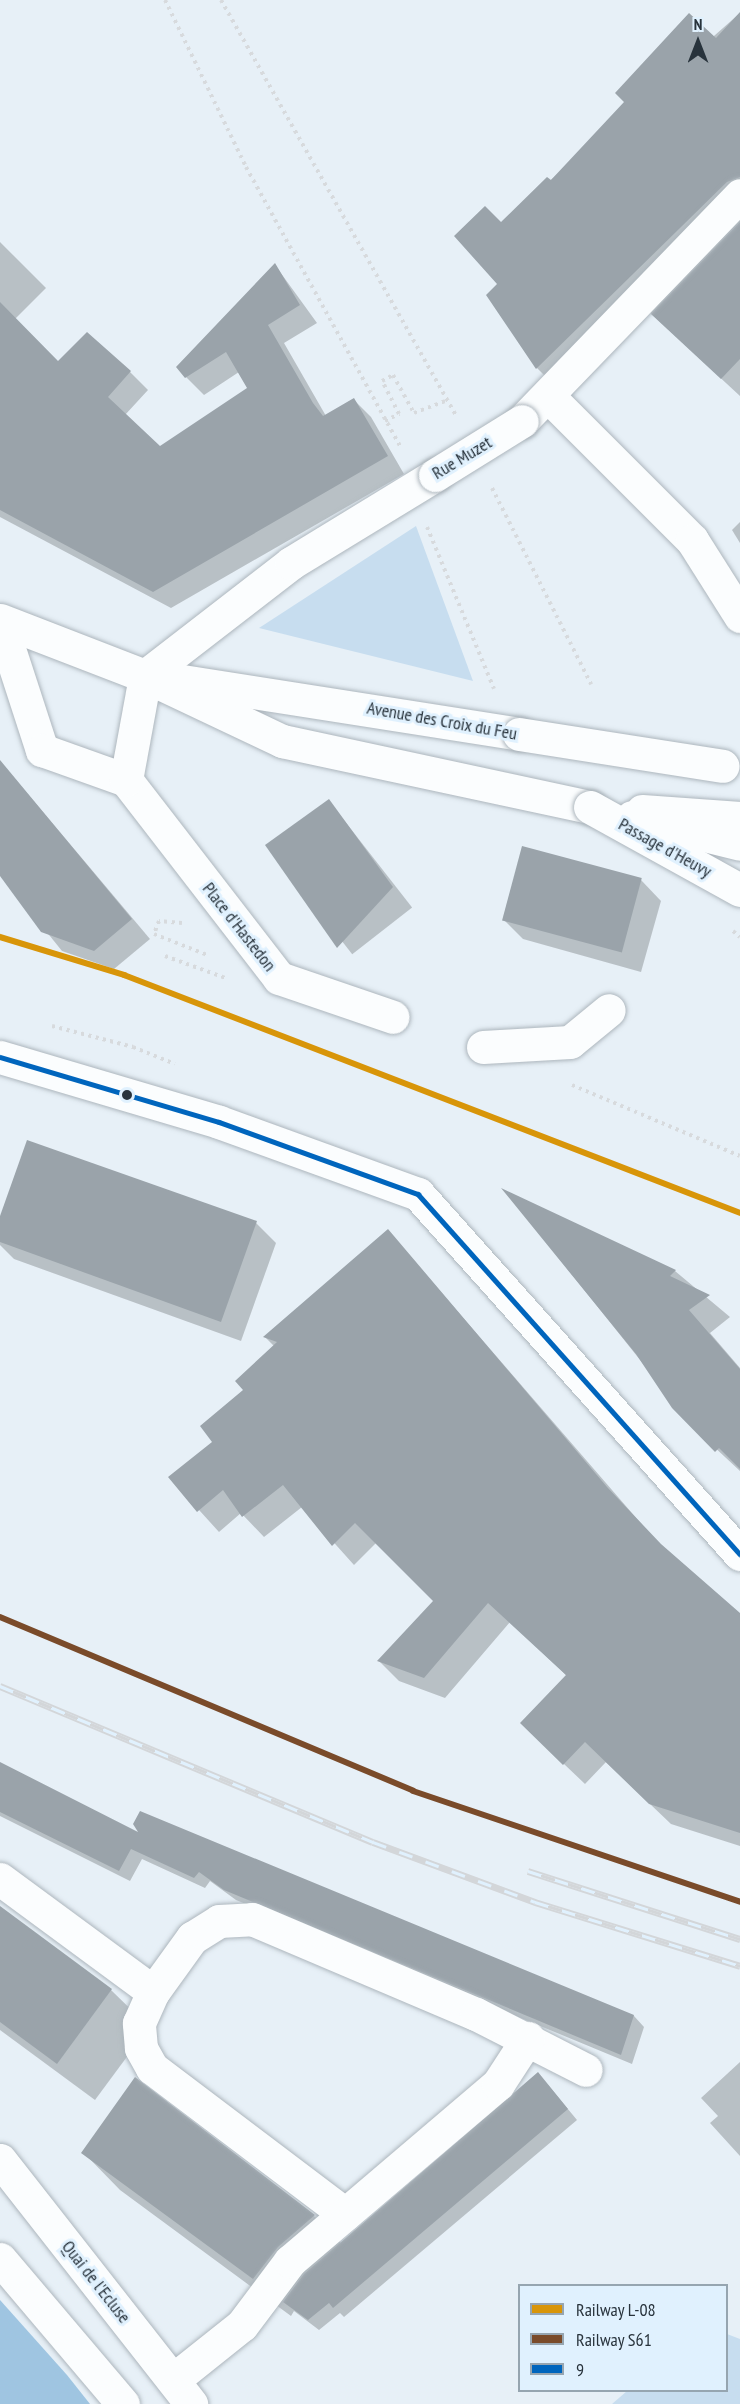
<!DOCTYPE html>
<html>
<head>
<meta charset="utf-8">
<style>
  body { margin:0 }
  #map { position:relative; width:740px; height:2404px; overflow:hidden; background:#e7f0f7; font-family:"PT Sans Narrow",sans-serif }
  div>[style] { position:absolute }
  .green>* { inset:0; background:#c7ddef }
  .water>* { inset:0; background:#9fc5e1 }
  .shadow>* { inset:0; background:#0003; transform-origin:0 0 }
  .building>* { inset:0; background:#9aa3aa; transform-origin:0 0 }
  .path>* { height:4px; margin-top:-2px; transform-origin:0; background:repeating-linear-gradient(90deg,#d7dadd 0 3px,transparent 0 7.5px) }
  .roads { filter:drop-shadow(0 0 2px #adb6bd) drop-shadow(0 0 2px #adb6bd) }
  .minor>* { height:33px; margin:-16.5px; padding:0 16.5px; transform-origin:16.5px; border-radius:16.5px; background:#fbfdfe }
  .major>* { height:33px; margin:-16.5px; padding:0 16.5px; transform-origin:16.5px; border-radius:16.5px; background:#fbfdfe }
  .rail>* { height:7px; margin-top:-3.5px; transform-origin:0; background:repeating-linear-gradient(90deg,#e0f1fe 0 14px,#d3d6d9 0 28px); box-sizing:border-box; border-block:2px solid #d3d6d9 }
  .bridges { filter:drop-shadow(0 0 2px #adb6bd) drop-shadow(0 0 2px #adb6bd) }
  .minor-bridge>* { height:33px; margin:-16.5px; padding:0 16.5px; transform-origin:16.5px; border-radius:16.5px; background:#fbfdfe }
  .major-bridge>* { height:33px; margin:-16.5px; padding:0 16.5px; transform-origin:16.5px; border-radius:16.5px; background:#fbfdfe }
  .bus-1>* { height:4.5px; margin:-2.25px; padding:0 2.25px; transform-origin:2.25px; border-radius:2.25px; background:#0065bd }
  .rail-1>* { height:6px; margin:-3px; padding:0 3px; transform-origin:3px; border-radius:3px; background:#d89509 }
  .rail-2>* { height:6px; margin:-3px; padding:0 3px; transform-origin:3px; border-radius:3px; background:#7a4b2a }
  .dots>* { width:16px; height:16px; translate:-50% -50%; box-sizing:border-box; border:3px solid #e0f1fe; border-radius:50% }
  span { translate:-50% -50%; white-space:nowrap; text-align:center; line-height:1.15; -webkit-text-stroke:6px #e0f1fe; paint-order:stroke }
  .street-label { font-size:18px; color:#28333c }
  .legend { position:absolute; left:518px; top:2284px; width:210px; height:108px; box-sizing:border-box; background:#e0f1fe; border:2px solid #96a5b0; margin:0; padding:8px 10px; list-style:none; font-size:18px; color:#28333c }
  .legend li { display:flex; align-items:center; gap:12px; height:30px }
  .legend b { width:30px; border:2px solid #96a5b0 }
  .north { position:absolute; left:668px; top:12px; width:60px; height:60px; -webkit-text-stroke:4px #e0f1fe; paint-order:stroke; rotate:0deg; font-size:16px; font-weight:700; line-height:24px; text-align:center; color:#28333c }
  .north::after { content:''; display:block; margin:auto; width:21px; height:27px; background:#28333c; clip-path:polygon(50% 0,100% 100%,50% 72%,0 100%) }
</style>
</head>
<body>
<div id="map">
  <div class="green">
    <i style="clip-path:polygon(416px 526px,473px 681px,259px 628px)"></i>
    <i style="clip-path:polygon(727px 2334px,740px 2339px,740px 2404px,612px 2404px,627px 2391px,726px 2390px)"></i>
  </div>
  <div class="water">
    <i style="clip-path:polygon(0 2300px,67px 2375px,90px 2404px,0 2404px)"></i>
  </div>
  <div class="shadow">
    <i style="clip-path:polygon(740px 13px,740px 396px,646px 309px,563px 394px,537px 368px,488px 295px,499px 284px,501px 224px)"></i>
    <i style="clip-path:polygon(0 242px,46px 288px,15px 319px,58px 363px,87px 334px,130px 372px,148px 390px,125px 415px,160px 448px,249px 389px,239px 372px,204px 395px,186px 377px,275px 265px,317px 323px,284px 343px,326px 416px,353px 399px,371px 417px,404px 474px,171px 608px,0 517px)"></i>
    <i style="clip-path:polygon(740px 522px,740px 543px,732px 530px)"></i>
    <i style="clip-path:polygon(0 761px,150px 939px,114px 969px,62px 951px,0 874px)"></i>
    <i style="left:329px;top:801px;width:135px;height:76px;rotate:52deg"></i>
    <i style="clip-path:polygon(641px 880px,661px 901px,641px 972px,523px 939px,503px 919px)"></i>
    <i style="clip-path:polygon(506px 1192px,675px 1271px,730px 1317px,710px 1333px,740px 1368px,740px 1471px,696px 1430px)"></i>
    <i style="clip-path:polygon(0 1221px,256px 1223px,276px 1243px,241px 1341px,14px 1259px,0 1245px)"></i>
    <i style="clip-path:polygon(388px 1231px,657px 1542px,740px 1616px,740px 1846px,671px 1824px,606px 1762px,585px 1784px,543px 1744px,567px 1676px,510px 1622px,445px 1698px,399px 1681px,379px 1661px,435px 1601px,377px 1542px,354px 1565px,302px 1507px,264px 1537px,241px 1513px,219px 1532px,170px 1478px,214px 1442px,275px 1347px,265px 1337px)"></i>
    <i style="clip-path:polygon(0 1763px,143px 1836px,141px 1813px,634px 2016px,644px 2027px,632px 2064px,236px 1900px,210px 1881px,205px 1888px,142px 1859px,130px 1881px,0 1816px)"></i>
    <i style="clip-path:polygon(0 1908px,111px 1990px,149px 2027px,95px 2100px,0 2030px)"></i>
    <i style="clip-path:polygon(740px 2062px,740px 2156px,710px 2123px,718px 2116px,701px 2098px)"></i>
    <i style="clip-path:polygon(136px 2079px,314px 2216px,341px 2243px,548px 2085px,577px 2120px,344px 2317px,340px 2313px,319px 2330px,294px 2311px,291px 2316px,120px 2190px,83px 2152px)"></i>
  </div>
  <div class="building">
    <i style="clip-path:polygon(740px 12px,740px 177px,727px 182px,536px 369px,486px 295px,497px 284px,454px 236px,485px 206px,501px 222px,547px 177px,551px 180px,624px 102px,615px 93px,689px 13px,716px 38px)"></i>
    <i style="clip-path:polygon(740px 222px,740px 359px,721px 379px,651px 314px)"></i>
    <i style="clip-path:polygon(275px 263px,300px 305px,268px 325px,313px 403px,323px 416px,354px 398px,388px 456px,153px 592px,0 510px,0 302px,58px 361px,87px 332px,131px 371px,108px 397px,160px 446px,247px 388px,226px 352px,185px 378px,176px 367px)"></i>
    <i style="clip-path:polygon(0 760px,132px 919px,94px 951px,41px 932px,0 876px)"></i>
    <i style="clip-path:polygon(329px 799px,393px 887px,337px 948px,265px 845px)"></i>
    <i style="left:522px;top:846px;width:124px;height:77px;rotate:15deg"></i>
    <i style="clip-path:polygon(27px 1140px,257px 1221px,221px 1322px,0 1242px,0 1216px)"></i>
    <i style="clip-path:polygon(501px 1188px,676px 1270px,670px 1276px,710px 1295px,689px 1310px,740px 1369px,740px 1469px,719px 1448px,715px 1452px,672px 1408px,636px 1354px)"></i>
    <i style="clip-path:polygon(388px 1229px,607px 1487px,661px 1544px,740px 1613px,740px 1833px,649px 1804px,585px 1742px,563px 1765px,520px 1723px,566px 1675px,488px 1603px,424px 1678px,377px 1661px,433px 1601px,355px 1523px,332px 1546px,283px 1485px,242px 1517px,223px 1490px,197px 1512px,168px 1477px,212px 1442px,200px 1426px,243px 1390px,235px 1381px,277px 1342px,263px 1337px)"></i>
    <i style="clip-path:polygon(0 1762px,138px 1832px,133px 1824px,140px 1811px,634px 2015px,621px 2055px,224px 1890px,199px 1872px,194px 1878px,131px 1849px,119px 1871px,0 1812px)"></i>
    <i style="clip-path:polygon(0 1906px,112px 1989px,57px 2064px,0 2022px)"></i>
    <i style="clip-path:polygon(538px 2072px,568px 2109px,333px 2308px,329px 2303px,308px 2320px,283px 2302px,304px 2274px)"></i>
    <i style="clip-path:polygon(135px 2077px,315px 2215px,278px 2247px,253px 2279px,81px 2153px)"></i>
  </div>
  <div class="path">
    <i style="left:165px;top:0;width:186px;rotate:64.1deg"></i>
    <i style="left:246px;top:167px;width:321px;rotate:61.1deg"></i>
    <i style="left:221px;top:0;width:477px;rotate:60.5deg"></i>
    <i style="left:385px;top:421px;width:16px;rotate:-27deg"></i>
    <i style="left:399px;top:414px;width:37px;rotate:-117deg"></i>
    <i style="left:382px;top:381px;width:13px;rotate:-29deg"></i>
    <i style="left:393px;top:375px;width:43px;rotate:61.1deg"></i>
    <i style="left:414px;top:413px;width:36px;rotate:-21deg"></i>
    <i style="left:492px;top:488px;width:220px;rotate:63.2deg"></i>
    <i style="left:427px;top:527px;width:175px;rotate:67.5deg"></i>
    <i style="left:182px;top:923px;width:23px;rotate:-175deg"></i>
    <i style="left:159px;top:921px;width:14px;rotate:111deg"></i>
    <i style="left:154px;top:934px;width:57px;rotate:21.6deg"></i>
    <i style="left:733px;top:931px;width:9px;rotate:41deg"></i>
    <i style="left:165px;top:956px;width:64px;rotate:20.1deg"></i>
    <i style="left:52px;top:1026px;width:84px;rotate:14.5deg"></i>
    <i style="left:133px;top:1047px;width:45px;rotate:22deg"></i>
    <i style="left:572px;top:1085px;width:182px;rotate:22.9deg"></i>
  </div>
  <div class="roads">
    <div class="minor">
      <i style="left:548px;top:396px;width:204px;rotate:45deg"></i>
      <i style="left:692px;top:540px;width:90px;rotate:57.7deg"></i>
      <i style="left:522px;top:421px;width:314px;rotate:-46deg"></i>
      <i style="left:0;top:621px;width:136px;rotate:72deg"></i>
      <i style="left:42px;top:750px;width:89px;rotate:19.7deg"></i>
      <i style="left:126px;top:780px;width:250px;rotate:52.3deg"></i>
      <i style="left:279px;top:978px;width:120px;rotate:18.9deg"></i>
      <i style="left:126px;top:780px;width:106px;rotate:-79.6deg"></i>
      <i style="left:145px;top:676px;width:185px;rotate:-37.7deg"></i>
      <i style="left:291px;top:563px;width:169px;rotate:-31.4deg"></i>
      <i style="left:483px;top:1047px;width:87px;rotate:-3.3deg"></i>
      <i style="left:570px;top:1042px;width:50px;rotate:-39.4deg"></i>
      <i style="left:0;top:1057px;width:228px;rotate:16.5deg"></i>
      <i style="left:219px;top:1122px;width:212px;rotate:19.9deg"></i>
      <i style="left:418px;top:1194px;width:483px;rotate:48.2deg"></i>
      <i style="left:0;top:1879px;width:190px;rotate:36.4deg"></i>
      <i style="left:0;top:2160px;width:310px;rotate:51.9deg"></i>
      <i style="left:345px;top:2214px;width:242px;rotate:-142.9deg"></i>
      <i style="left:152px;top:2068px;width:23px;rotate:-119deg"></i>
      <i style="left:141px;top:2048px;width:25px;rotate:-95deg"></i>
      <i style="left:139px;top:2023px;width:34px;rotate:-66deg"></i>
      <i style="left:153px;top:1992px;width:67px;rotate:-54.2deg"></i>
      <i style="left:192px;top:1938px;width:32px;rotate:-32deg"></i>
      <i style="left:219px;top:1921px;width:33px;rotate:-3deg"></i>
      <i style="left:252px;top:1919px;width:243px;rotate:23deg"></i>
      <i style="left:476px;top:2014px;width:123px;rotate:27deg"></i>
      <i style="left:0;top:2259px;width:190px;rotate:49.7deg"></i>
      <i style="left:173px;top:2380px;width:88px;rotate:-38.6deg"></i>
      <i style="left:242px;top:2325px;width:80px;rotate:-53.1deg"></i>
      <i style="left:290px;top:2261px;width:273px;rotate:-40.4deg"></i>
      <i style="left:498px;top:2084px;width:55px;rotate:-56.9deg"></i>
    </div>
    <div class="major">
      <i style="left:0;top:620px;width:155px;rotate:21.1deg"></i>
      <i style="left:145px;top:676px;width:152px;rotate:25.4deg"></i>
      <i style="left:282px;top:741px;width:315px;rotate:12.1deg"></i>
      <i style="left:176px;top:680px;width:347px;rotate:8.9deg"></i>
    </div>
  </div>
  <div class="rail">
    <i style="left:0;top:1686px;width:404px;rotate:22.7deg"></i>
    <i style="left:373px;top:1842px;width:173px;rotate:20.3deg"></i>
    <i style="left:535px;top:1902px;width:215px;rotate:17.3deg"></i>
    <i style="left:528px;top:1871px;width:223px;rotate:17.8deg"></i>
  </div>
  <div class="bridges">
    <div class="minor-bridge">
      <i style="left:435px;top:475px;width:102px;rotate:-31.8deg"></i>
      <i style="left:642px;top:811px;width:98px;rotate:4.1deg"></i>
    </div>
    <div class="major-bridge">
      <i style="left:519px;top:734px;width:206px;rotate:8.9deg"></i>
      <i style="left:590px;top:807px;width:171px;rotate:29deg"></i>
      <i style="left:632px;top:817px;width:111px;rotate:14deg"></i>
    </div>
  </div>
  <div class="bus-1">
    <i style="left:0;top:1057px;width:228px;rotate:16.5deg"></i>
    <i style="left:219px;top:1122px;width:212px;rotate:19.9deg"></i>
    <i style="left:418px;top:1194px;width:483px;rotate:48.2deg"></i>
  </div>
  <div class="rail-1">
    <i style="left:0;top:937px;width:130px;rotate:17deg"></i>
    <i style="left:124px;top:975px;width:660px;rotate:21.12deg"></i>
  </div>
  <div class="rail-2">
    <i style="left:0;top:1617px;width:448px;rotate:22.8deg"></i>
    <i style="left:413px;top:1791px;width:345px;rotate:18.7deg"></i>
  </div>
  <div class="dots">
    <i style="left:127px;top:1095px;background:#28333c"></i>
  </div>
  <div class="street-label">
    <span style="left:462px;top:458px;rotate:-31deg">Rue Muzet</span>
    <span style="left:442px;top:721px;rotate:10deg">Avenue des Croix du Feu</span>
    <span style="left:665px;top:848px;rotate:29deg">Passage d'Heuvy</span>
    <span style="left:239px;top:927px;rotate:52deg">Place d'Hastedon</span>
    <span style="left:96px;top:2282px;rotate:52deg">Quai de l'Ecluse</span>
  </div>
  <ul class="legend">
  <li><b style="height:8px;background:#d89509"></b>Railway L-08</li>
  <li><b style="height:8px;background:#7a4b2a"></b>Railway S61</li>
  <li><b style="height:8px;background:#0065bd"></b>9</li>
  </ul>
  <div class="north">N</div>
</div>
</body>
</html>
